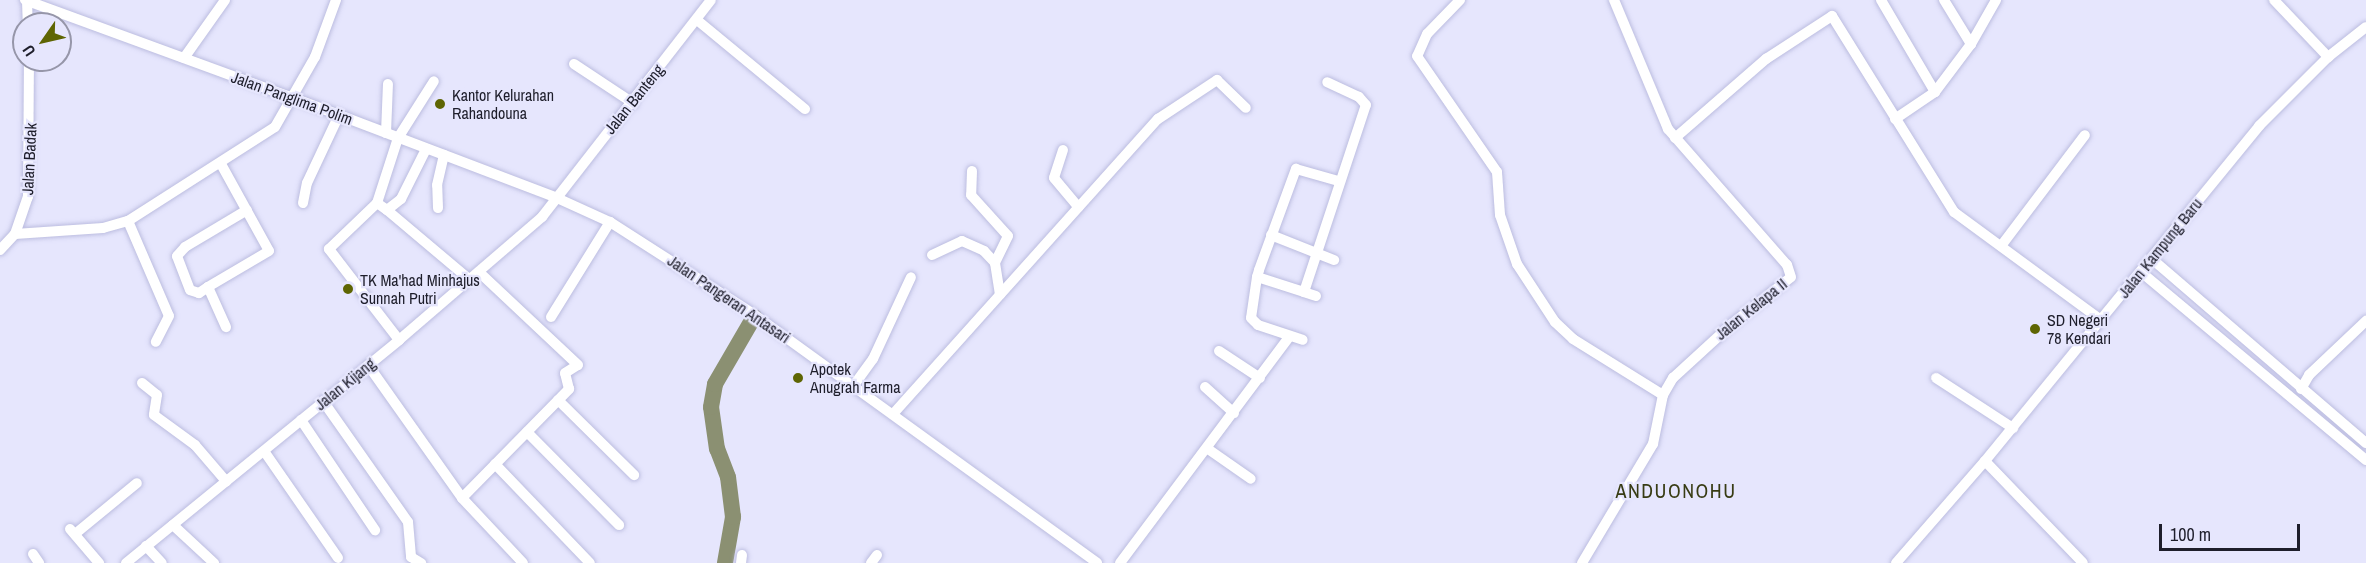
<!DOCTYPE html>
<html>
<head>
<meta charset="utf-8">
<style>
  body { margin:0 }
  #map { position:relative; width:2366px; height:563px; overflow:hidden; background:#e6e6fd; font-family:"Archivo Narrow",sans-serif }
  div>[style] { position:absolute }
  .river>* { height:16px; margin:-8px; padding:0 8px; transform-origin:8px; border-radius:8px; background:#8b9072 }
  .roads { filter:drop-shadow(0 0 2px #bcbde0) drop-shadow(0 0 2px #bcbde0) }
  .minor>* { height:10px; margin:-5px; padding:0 5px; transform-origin:5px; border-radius:5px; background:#fff }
  .dots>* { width:16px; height:16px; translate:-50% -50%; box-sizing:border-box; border:3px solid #e6e6fd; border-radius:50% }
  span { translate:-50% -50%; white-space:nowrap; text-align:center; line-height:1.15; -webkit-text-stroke:4.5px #e6e6fd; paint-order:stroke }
  .poi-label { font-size:16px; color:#1e1e2b }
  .left { translate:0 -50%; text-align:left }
  .street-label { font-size:16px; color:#1e1e2b }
  .quarter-label { font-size:20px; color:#383c14; letter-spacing:1.5px }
  .north { position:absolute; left:12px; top:12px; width:60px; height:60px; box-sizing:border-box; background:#e6e6fd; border:2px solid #9696a9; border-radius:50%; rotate:236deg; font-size:16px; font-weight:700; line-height:24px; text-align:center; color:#1e1e2b }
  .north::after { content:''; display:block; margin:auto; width:21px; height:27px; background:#5e6503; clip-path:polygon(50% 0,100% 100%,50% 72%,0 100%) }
  .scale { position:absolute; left:2159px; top:524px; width:141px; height:27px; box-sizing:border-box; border:3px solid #1e1e2b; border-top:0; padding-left:8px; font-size:18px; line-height:21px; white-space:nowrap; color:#1e1e2b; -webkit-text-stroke:4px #e6e6fd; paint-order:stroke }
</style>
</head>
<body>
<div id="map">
  <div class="river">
    <i style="left:725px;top:563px;width:47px;rotate:-80.1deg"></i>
    <i style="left:733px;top:517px;width:40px;rotate:-97.1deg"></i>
    <i style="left:728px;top:477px;width:30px;rotate:-111deg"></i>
    <i style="left:717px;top:449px;width:42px;rotate:-98.1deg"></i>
    <i style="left:711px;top:407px;width:23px;rotate:-80deg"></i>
    <i style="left:715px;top:384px;width:78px;rotate:-59.8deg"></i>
  </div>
  <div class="roads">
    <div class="minor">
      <i style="left:25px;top:0;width:334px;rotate:20.1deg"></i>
      <i style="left:339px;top:115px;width:233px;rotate:20.8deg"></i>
      <i style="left:557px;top:198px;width:58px;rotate:24.4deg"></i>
      <i style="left:610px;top:222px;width:169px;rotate:32.7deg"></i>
      <i style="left:752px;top:313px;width:426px;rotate:35.9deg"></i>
      <i style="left:1460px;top:0;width:47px;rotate:134.1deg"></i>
      <i style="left:1427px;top:34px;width:24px;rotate:114deg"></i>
      <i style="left:1417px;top:56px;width:141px;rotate:55.4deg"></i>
      <i style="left:1497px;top:172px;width:43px;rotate:86deg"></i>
      <i style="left:1500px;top:215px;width:52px;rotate:70.9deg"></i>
      <i style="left:1517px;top:264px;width:69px;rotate:56.8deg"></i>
      <i style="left:1555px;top:322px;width:25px;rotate:43deg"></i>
      <i style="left:1573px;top:339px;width:106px;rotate:31.9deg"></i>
      <i style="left:1881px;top:0;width:107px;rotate:59.6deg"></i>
      <i style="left:1944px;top:0;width:52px;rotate:58.5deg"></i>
      <i style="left:2274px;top:0;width:79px;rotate:46.5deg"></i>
      <i style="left:27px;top:1px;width:23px;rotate:88deg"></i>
      <i style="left:697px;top:20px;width:140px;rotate:39.5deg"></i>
      <i style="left:184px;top:58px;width:71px;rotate:-54.7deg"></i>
      <i style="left:574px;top:64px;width:71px;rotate:33.5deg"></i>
      <i style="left:1895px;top:119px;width:48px;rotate:-34deg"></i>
      <i style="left:1935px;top:92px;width:60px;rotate:-53.1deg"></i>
      <i style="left:1971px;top:44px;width:51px;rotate:-60.4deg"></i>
      <i style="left:386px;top:133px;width:49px;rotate:-87.7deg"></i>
      <i style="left:1675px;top:138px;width:121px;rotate:-41deg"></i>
      <i style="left:1766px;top:59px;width:79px;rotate:-33.1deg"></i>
      <i style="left:1832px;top:16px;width:231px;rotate:58.1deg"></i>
      <i style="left:1954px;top:212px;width:182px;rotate:36.3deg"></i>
      <i style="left:1063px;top:150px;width:29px;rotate:108deg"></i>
      <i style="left:1054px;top:178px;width:38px;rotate:50deg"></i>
      <i style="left:221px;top:164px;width:99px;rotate:61.1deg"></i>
      <i style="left:269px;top:251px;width:71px;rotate:149.5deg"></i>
      <i style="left:208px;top:287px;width:44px;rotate:65.8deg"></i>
      <i style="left:972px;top:171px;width:24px;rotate:92deg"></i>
      <i style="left:971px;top:195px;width:55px;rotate:47.9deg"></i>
      <i style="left:1008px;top:236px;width:30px;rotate:116deg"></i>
      <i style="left:995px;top:263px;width:32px;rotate:81deg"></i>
      <i style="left:303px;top:203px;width:20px;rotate:-79deg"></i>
      <i style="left:307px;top:183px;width:75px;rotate:-64.8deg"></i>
      <i style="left:377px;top:203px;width:68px;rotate:-72.1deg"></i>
      <i style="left:398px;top:138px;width:67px;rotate:-57.7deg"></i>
      <i style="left:438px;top:208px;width:23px;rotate:-92deg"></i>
      <i style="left:437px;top:185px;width:31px;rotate:-77deg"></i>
      <i style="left:387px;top:210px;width:109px;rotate:40.1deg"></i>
      <i style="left:128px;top:221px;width:103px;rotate:66.7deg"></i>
      <i style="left:169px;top:316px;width:29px;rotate:117deg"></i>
      <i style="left:15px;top:234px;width:88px;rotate:-3.9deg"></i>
      <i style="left:103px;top:228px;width:26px;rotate:-16deg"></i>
      <i style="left:128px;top:221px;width:174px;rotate:-32.6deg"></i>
      <i style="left:275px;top:127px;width:81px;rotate:-60.3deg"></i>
      <i style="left:315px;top:57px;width:61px;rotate:-69.8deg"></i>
      <i style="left:1271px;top:235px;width:68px;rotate:21.6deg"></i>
      <i style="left:2001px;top:246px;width:139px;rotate:-52.9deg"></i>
      <i style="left:0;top:250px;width:22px;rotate:-47deg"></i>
      <i style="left:15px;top:234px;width:39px;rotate:-71deg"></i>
      <i style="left:28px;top:197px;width:137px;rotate:-89.6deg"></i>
      <i style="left:932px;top:255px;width:33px;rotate:-25deg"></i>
      <i style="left:962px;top:241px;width:24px;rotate:24deg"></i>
      <i style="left:984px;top:251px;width:16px;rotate:47deg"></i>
      <i style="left:2152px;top:259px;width:282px;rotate:40.7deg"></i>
      <i style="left:2141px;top:272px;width:293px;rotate:39.9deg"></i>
      <i style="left:1257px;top:277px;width:41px;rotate:98.3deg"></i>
      <i style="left:1251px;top:318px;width:10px;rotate:45deg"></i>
      <i style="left:1258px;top:325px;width:47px;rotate:18.4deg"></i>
      <i style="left:208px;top:287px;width:11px;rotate:146deg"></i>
      <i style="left:199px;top:293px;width:9px;rotate:-162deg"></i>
      <i style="left:190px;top:290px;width:36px;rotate:-111deg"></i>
      <i style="left:177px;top:256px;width:12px;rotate:-48deg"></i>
      <i style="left:185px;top:247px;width:72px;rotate:-30.8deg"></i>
      <i style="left:1304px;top:292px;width:49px;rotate:-162.3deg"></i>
      <i style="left:1257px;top:277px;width:7px;rotate:-74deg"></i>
      <i style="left:1259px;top:270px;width:108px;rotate:-69.9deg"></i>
      <i style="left:1296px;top:169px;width:44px;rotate:15.9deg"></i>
      <i style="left:1316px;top:296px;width:13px;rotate:-162deg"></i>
      <i style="left:1304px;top:292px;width:197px;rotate:-71.7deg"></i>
      <i style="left:1366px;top:105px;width:11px;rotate:-131deg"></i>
      <i style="left:1359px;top:97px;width:35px;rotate:-155deg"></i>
      <i style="left:551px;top:317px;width:112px;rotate:-58.2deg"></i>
      <i style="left:399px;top:340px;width:115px;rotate:-127.6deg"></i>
      <i style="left:329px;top:249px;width:66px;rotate:-43.8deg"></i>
      <i style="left:377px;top:203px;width:12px;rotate:35deg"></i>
      <i style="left:387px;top:210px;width:18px;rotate:-38deg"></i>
      <i style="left:401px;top:199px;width:56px;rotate:-63.4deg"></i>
      <i style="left:1219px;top:351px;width:49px;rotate:33.4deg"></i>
      <i style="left:368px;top:365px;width:163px;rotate:54.7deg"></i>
      <i style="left:462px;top:498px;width:89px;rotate:46.8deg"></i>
      <i style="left:1936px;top:378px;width:92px;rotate:33deg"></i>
      <i style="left:142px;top:383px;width:19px;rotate:39deg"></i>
      <i style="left:157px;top:395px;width:20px;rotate:99deg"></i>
      <i style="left:154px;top:415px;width:51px;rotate:36.2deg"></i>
      <i style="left:195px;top:445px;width:48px;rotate:49.3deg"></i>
      <i style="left:854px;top:385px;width:32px;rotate:-54deg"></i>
      <i style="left:873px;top:359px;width:90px;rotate:-65.1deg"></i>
      <i style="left:1205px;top:387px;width:39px;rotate:42deg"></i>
      <i style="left:2301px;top:389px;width:16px;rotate:-60deg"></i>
      <i style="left:2309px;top:375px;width:79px;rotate:-43.5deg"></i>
      <i style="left:558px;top:400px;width:107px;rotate:44.6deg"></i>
      <i style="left:323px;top:401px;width:148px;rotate:54.9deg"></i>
      <i style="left:408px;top:522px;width:35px;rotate:85deg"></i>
      <i style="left:411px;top:557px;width:12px;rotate:31deg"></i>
      <i style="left:893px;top:414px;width:397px;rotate:-48.1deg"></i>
      <i style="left:1158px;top:119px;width:71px;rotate:-33.5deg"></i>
      <i style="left:1217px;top:80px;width:40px;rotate:44deg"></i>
      <i style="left:301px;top:420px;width:133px;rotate:56.1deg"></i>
      <i style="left:527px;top:432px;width:131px;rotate:45.3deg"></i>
      <i style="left:1208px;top:449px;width:52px;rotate:34.9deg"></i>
      <i style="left:264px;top:451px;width:130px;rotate:55.3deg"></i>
      <i style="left:1985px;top:461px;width:141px;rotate:46.1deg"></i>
      <i style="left:495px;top:464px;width:137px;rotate:46.2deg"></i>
      <i style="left:462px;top:498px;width:153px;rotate:-45.5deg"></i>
      <i style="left:569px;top:389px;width:16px;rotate:-104deg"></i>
      <i style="left:565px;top:373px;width:15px;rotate:-32deg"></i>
      <i style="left:578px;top:365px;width:136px;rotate:-136.8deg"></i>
      <i style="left:173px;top:525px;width:56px;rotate:42.8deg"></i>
      <i style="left:70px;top:529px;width:45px;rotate:49.5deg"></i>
      <i style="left:75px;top:534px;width:80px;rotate:-39.4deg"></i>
      <i style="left:146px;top:546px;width:23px;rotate:47deg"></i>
      <i style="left:33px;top:554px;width:11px;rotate:56deg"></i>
      <i style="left:126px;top:563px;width:353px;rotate:-39.2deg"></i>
      <i style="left:399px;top:340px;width:189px;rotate:-40.7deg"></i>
      <i style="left:542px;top:217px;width:275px;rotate:-52.1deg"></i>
      <i style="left:741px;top:563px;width:8px;rotate:-83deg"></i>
      <i style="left:871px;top:563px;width:10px;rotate:-53deg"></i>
      <i style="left:1120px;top:563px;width:282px;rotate:-53.2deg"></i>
      <i style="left:1582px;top:563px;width:139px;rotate:-59.2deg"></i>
      <i style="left:1653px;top:444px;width:50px;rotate:-78.5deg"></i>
      <i style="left:1663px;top:395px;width:20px;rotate:-60deg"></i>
      <i style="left:1673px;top:378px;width:80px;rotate:-42.5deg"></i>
      <i style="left:1732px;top:324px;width:75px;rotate:-38.5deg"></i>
      <i style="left:1791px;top:277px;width:13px;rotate:-108deg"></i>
      <i style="left:1787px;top:265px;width:181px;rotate:-131.2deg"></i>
      <i style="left:1668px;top:129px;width:140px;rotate:-112.7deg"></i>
      <i style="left:1896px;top:563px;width:135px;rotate:-48.9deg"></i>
      <i style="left:1985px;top:461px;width:433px;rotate:-50.7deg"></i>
      <i style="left:2259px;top:126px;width:98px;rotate:-45deg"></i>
      <i style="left:2328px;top:57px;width:48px;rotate:-38.3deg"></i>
    </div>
  </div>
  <div class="dots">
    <i style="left:440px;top:104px;background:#5e6503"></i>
    <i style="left:348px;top:289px;background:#5e6503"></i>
    <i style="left:2035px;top:329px;background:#5e6503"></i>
    <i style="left:798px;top:378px;background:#5e6503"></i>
  </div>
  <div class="poi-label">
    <span class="left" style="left:452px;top:104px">Kantor Kelurahan<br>Rahandouna</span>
    <span class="left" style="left:360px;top:289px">TK Ma'had Minhajus<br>Sunnah Putri</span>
    <span class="left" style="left:2047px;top:329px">SD Negeri<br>78 Kendari</span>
    <span class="left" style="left:810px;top:378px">Apotek<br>Anugrah Farma</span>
  </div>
  <div class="street-label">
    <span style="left:292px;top:98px;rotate:20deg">Jalan Panglima Polim</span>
    <span style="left:634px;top:99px;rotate:-51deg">Jalan Banteng</span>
    <span style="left:29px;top:159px;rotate:-87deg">Jalan Badak</span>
    <span style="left:2160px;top:248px;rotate:-51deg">Jalan Kampung Baru</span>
    <span style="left:729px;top:299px;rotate:34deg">Jalan Pangeran Antasari</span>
    <span style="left:1751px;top:309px;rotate:-39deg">Jalan Kelapa II</span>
    <span style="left:345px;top:384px;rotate:-39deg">Jalan Kijang</span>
  </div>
  <div class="quarter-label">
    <span style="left:1676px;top:490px">ANDUONOHU</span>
  </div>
  <div class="north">U</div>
  <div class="scale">100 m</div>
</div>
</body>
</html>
